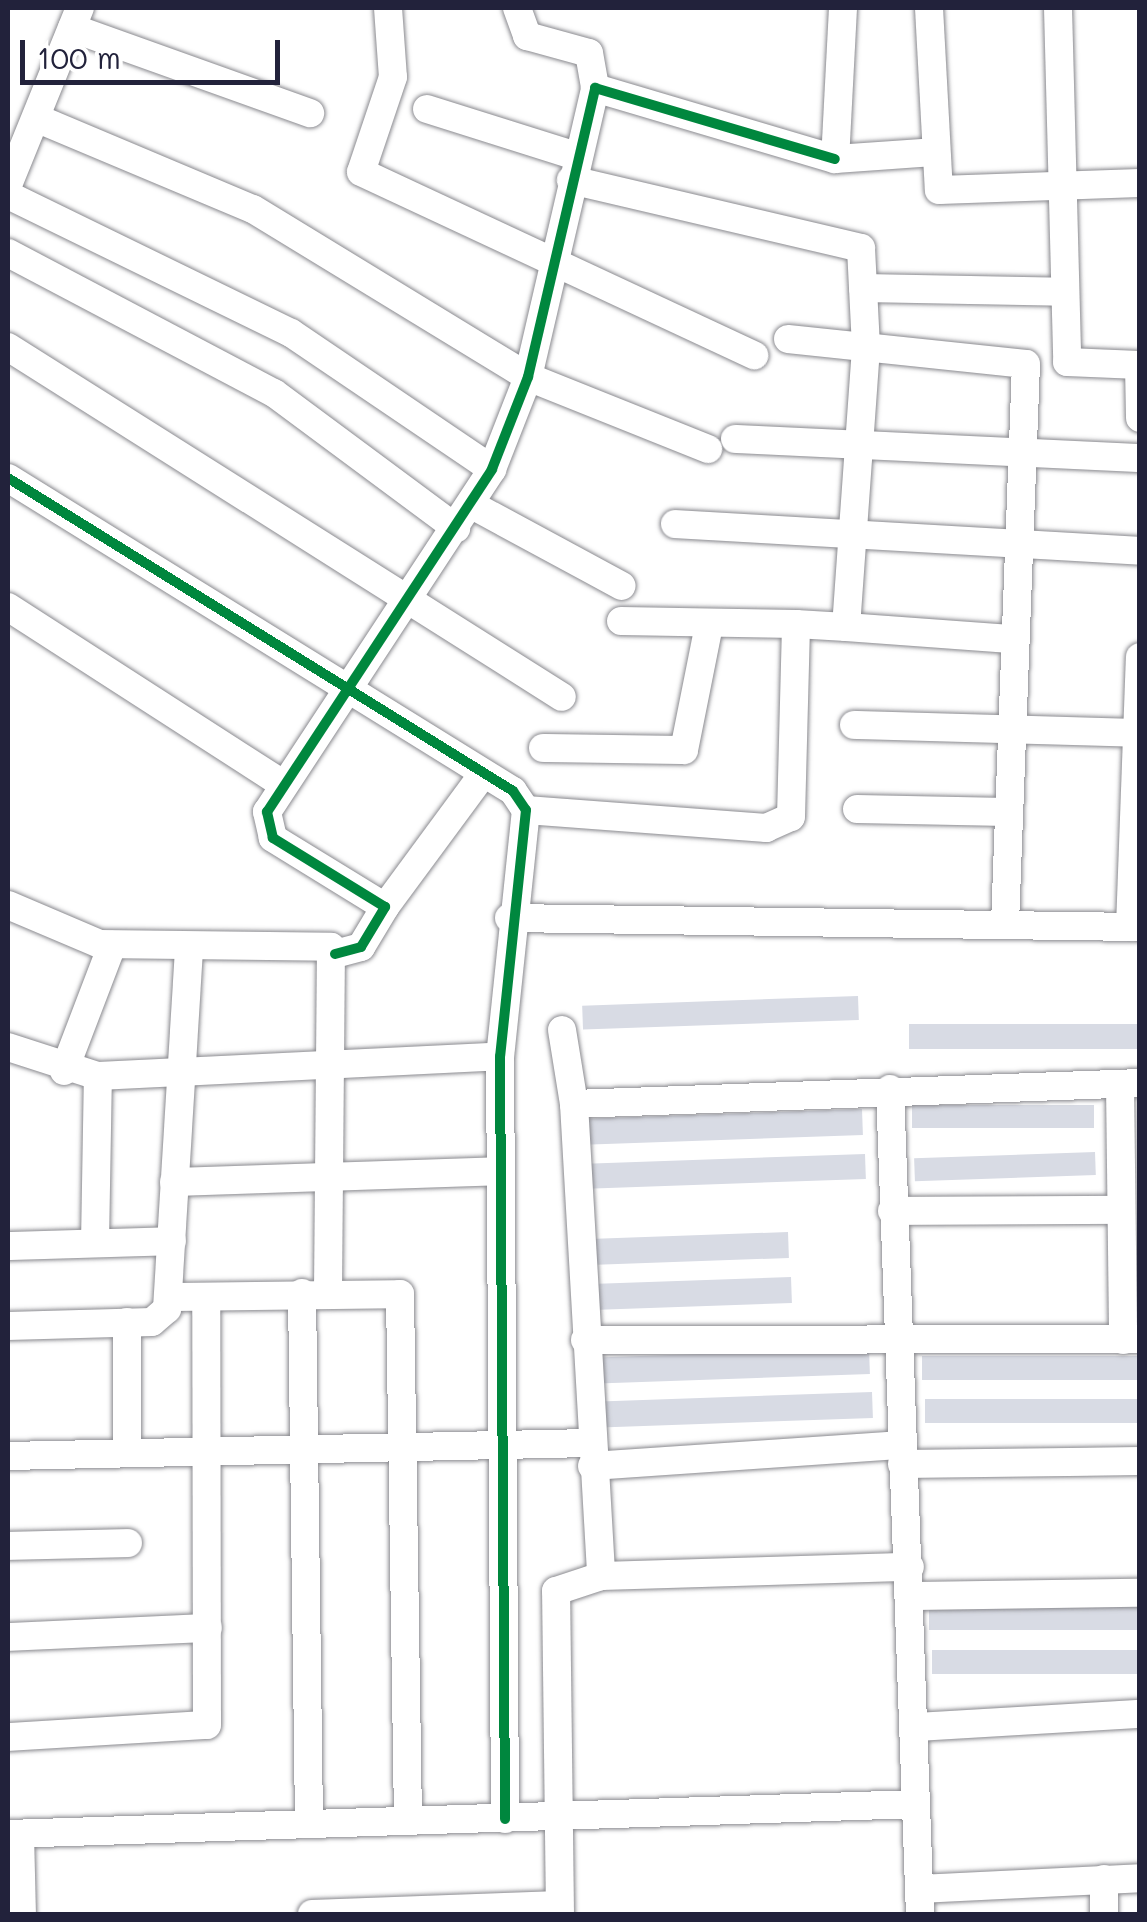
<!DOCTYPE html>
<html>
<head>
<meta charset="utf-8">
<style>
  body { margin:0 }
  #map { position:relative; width:1147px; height:1922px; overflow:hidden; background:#fff; font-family:Mali,sans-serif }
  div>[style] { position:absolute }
  .building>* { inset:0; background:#d8dbe4; transform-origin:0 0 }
  .roads { filter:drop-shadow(0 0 2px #8a8a8f) drop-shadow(0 0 2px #8a8a8f) }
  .minor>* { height:28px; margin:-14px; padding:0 14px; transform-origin:14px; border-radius:14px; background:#fff }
  .cycleway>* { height:10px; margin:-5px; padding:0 5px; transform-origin:5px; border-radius:5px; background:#00873e }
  span { translate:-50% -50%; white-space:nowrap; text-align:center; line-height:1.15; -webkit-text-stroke:8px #fff; paint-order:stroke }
  .frame { position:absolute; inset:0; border:10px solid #22223b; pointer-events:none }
  .scale { position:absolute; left:20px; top:40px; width:260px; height:45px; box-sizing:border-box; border:5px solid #22223b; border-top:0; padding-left:12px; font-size:30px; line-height:35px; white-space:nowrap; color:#22223b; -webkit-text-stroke:8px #fff; paint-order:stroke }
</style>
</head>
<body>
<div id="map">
  <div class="building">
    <i style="left:858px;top:996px;width:24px;height:276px;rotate:88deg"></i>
    <i style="left:1140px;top:1024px;width:25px;height:231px;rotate:90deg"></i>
    <i style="left:1094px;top:1105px;width:23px;height:182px;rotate:90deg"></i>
    <i style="left:862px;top:1109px;width:26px;height:279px;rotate:88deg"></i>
    <i style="left:1095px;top:1152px;width:23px;height:181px;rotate:88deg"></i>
    <i style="left:865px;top:1154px;width:25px;height:279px;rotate:88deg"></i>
    <i style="left:788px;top:1232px;width:26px;height:199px;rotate:88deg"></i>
    <i style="left:791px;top:1277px;width:26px;height:200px;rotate:88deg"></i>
    <i style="left:869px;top:1348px;width:26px;height:279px;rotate:88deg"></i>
    <i style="left:1140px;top:1356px;width:24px;height:218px;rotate:90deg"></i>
    <i style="left:872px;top:1392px;width:26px;height:279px;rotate:88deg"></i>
    <i style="left:1140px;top:1399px;width:24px;height:215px;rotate:90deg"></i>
    <i style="left:1140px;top:1606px;width:24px;height:211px;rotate:90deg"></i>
    <i style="left:1140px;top:1650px;width:24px;height:208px;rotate:90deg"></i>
  </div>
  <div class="roads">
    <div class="minor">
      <i style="left:388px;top:8px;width:69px;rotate:85.9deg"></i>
      <i style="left:393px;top:77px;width:100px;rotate:108.6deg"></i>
      <i style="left:361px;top:172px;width:434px;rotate:25deg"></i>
      <i style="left:517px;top:8px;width:30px;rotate:70deg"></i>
      <i style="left:527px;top:36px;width:64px;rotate:15.3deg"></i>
      <i style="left:589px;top:53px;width:36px;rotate:80deg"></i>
      <i style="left:843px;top:8px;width:151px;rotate:93deg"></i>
      <i style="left:835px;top:159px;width:99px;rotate:-4deg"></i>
      <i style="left:929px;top:8px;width:182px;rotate:86.9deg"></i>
      <i style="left:939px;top:190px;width:201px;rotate:-2deg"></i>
      <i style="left:1058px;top:8px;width:354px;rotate:88.5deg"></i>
      <i style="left:1067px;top:362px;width:72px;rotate:2.4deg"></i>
      <i style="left:1139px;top:365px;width:53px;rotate:88.9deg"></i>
      <i style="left:72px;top:28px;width:253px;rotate:19.7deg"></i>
      <i style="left:427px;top:109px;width:156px;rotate:17.5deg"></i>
      <i style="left:36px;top:118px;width:235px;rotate:22.8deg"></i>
      <i style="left:253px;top:209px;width:322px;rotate:31.4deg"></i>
      <i style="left:528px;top:377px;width:194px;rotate:21.8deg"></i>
      <i style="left:8px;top:185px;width:191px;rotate:-67.9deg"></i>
      <i style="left:8px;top:195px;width:315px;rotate:26deg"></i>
      <i style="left:291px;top:333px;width:243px;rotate:34.1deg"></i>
      <i style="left:8px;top:253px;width:301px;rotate:27.8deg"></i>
      <i style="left:274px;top:393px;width:227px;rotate:36.6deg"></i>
      <i style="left:863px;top:288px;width:200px;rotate:1.1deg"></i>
      <i style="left:788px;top:339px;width:239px;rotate:6deg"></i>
      <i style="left:1026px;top:364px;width:560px;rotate:92.15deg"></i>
      <i style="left:8px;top:347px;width:655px;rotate:32.28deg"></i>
      <i style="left:735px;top:439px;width:405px;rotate:2.7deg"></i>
      <i style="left:8px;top:478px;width:594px;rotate:31.79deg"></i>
      <i style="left:513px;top:791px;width:23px;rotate:56deg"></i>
      <i style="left:526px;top:810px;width:247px;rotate:96deg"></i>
      <i style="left:500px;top:1056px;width:763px;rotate:89.62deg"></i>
      <i style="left:472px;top:505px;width:170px;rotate:28.4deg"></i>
      <i style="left:675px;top:524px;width:466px;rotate:3.3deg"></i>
      <i style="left:8px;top:607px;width:327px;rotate:32.8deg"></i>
      <i style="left:621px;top:621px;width:175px;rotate:1deg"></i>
      <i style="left:846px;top:627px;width:165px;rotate:4.2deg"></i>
      <i style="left:854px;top:725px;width:286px;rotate:1.6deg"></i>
      <i style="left:543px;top:748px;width:141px;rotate:0.8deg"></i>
      <i style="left:684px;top:750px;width:127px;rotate:-78.7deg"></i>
      <i style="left:857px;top:809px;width:150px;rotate:1.1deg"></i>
      <i style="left:526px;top:810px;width:241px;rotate:4.3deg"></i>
      <i style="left:766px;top:828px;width:27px;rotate:-24deg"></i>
      <i style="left:791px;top:817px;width:193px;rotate:-88.5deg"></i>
      <i style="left:796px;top:624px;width:50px;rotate:3.4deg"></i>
      <i style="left:846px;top:627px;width:281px;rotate:-85.9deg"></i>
      <i style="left:866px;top:347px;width:99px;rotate:-92.9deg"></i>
      <i style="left:861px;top:248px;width:298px;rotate:-166.8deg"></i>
      <i style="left:8px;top:905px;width:100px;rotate:23deg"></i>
      <i style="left:100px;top:944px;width:231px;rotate:0.7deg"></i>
      <i style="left:331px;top:947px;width:346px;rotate:90.5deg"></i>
      <i style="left:385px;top:907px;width:162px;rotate:-53.6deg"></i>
      <i style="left:509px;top:918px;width:631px;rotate:0.82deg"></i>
      <i style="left:1130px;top:927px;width:270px;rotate:-87.9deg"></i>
      <i style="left:335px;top:954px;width:27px;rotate:-15deg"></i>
      <i style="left:361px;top:947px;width:47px;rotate:-59deg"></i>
      <i style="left:385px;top:907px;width:132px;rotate:-148.4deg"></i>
      <i style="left:273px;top:838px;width:27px;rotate:-103deg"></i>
      <i style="left:267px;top:812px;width:410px;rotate:-56.7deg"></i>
      <i style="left:492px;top:469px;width:99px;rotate:-68.6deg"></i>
      <i style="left:528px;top:377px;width:297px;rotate:-76.9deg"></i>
      <i style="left:595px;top:88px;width:250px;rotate:16.5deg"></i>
      <i style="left:562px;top:1030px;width:75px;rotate:80.8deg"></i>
      <i style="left:574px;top:1104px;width:473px;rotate:86.7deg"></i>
      <i style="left:8px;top:1047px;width:95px;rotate:17.9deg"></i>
      <i style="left:98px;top:1076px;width:402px;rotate:-2.8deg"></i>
      <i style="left:64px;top:1071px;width:135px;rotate:-69.1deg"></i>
      <i style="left:1120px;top:1084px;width:256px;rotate:89.3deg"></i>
      <i style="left:890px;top:1089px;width:826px;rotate:87.92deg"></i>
      <i style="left:574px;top:1104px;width:566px;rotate:-2.12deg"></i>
      <i style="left:174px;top:1182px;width:325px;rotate:-1.9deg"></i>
      <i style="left:892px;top:1211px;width:229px;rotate:-0.3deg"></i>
      <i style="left:95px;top:1243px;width:167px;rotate:-89deg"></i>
      <i style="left:8px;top:1246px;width:164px;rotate:-1.7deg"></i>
      <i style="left:302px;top:1293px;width:530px;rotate:89.24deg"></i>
      <i style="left:169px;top:1297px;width:231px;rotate:-0.7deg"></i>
      <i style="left:400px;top:1294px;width:527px;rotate:89.13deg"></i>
      <i style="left:8px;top:1326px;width:144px;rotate:-1.6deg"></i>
      <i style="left:152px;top:1322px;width:20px;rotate:-41deg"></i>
      <i style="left:167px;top:1309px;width:363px;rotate:-86.5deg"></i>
      <i style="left:585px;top:1340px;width:555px;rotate:-0.1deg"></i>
      <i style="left:127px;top:1452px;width:130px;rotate:-90deg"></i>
      <i style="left:8px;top:1456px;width:580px;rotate:-1.28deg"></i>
      <i style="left:902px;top:1464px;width:238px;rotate:-0.7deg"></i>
      <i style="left:592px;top:1466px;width:311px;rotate:-3.9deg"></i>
      <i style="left:8px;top:1546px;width:120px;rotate:-1.4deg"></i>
      <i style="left:912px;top:1596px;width:228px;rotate:-0.8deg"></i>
      <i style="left:8px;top:1637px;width:200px;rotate:-2.6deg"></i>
      <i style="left:918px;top:1727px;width:222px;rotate:-3.4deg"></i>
      <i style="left:8px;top:1737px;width:199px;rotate:-3.5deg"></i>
      <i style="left:207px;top:1725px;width:427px;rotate:-90.1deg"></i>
      <i style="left:8px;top:1834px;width:907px;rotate:-1.89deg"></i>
      <i style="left:20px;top:1834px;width:80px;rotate:88.6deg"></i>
      <i style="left:1104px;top:1879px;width:35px;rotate:90deg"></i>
      <i style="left:919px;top:1889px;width:221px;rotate:-2.8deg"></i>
      <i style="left:312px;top:1914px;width:247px;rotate:-2.1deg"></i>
      <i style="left:560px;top:1914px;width:323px;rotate:-90.7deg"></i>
      <i style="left:556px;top:1591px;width:47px;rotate:-18.4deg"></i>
      <i style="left:601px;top:1576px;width:309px;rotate:-1.7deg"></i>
    </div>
  </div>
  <div class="cycleway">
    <i style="left:8px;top:478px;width:594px;rotate:31.79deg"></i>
    <i style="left:513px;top:791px;width:23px;rotate:56deg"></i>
    <i style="left:526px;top:810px;width:247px;rotate:96deg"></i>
    <i style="left:500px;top:1056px;width:763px;rotate:89.62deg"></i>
    <i style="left:335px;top:954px;width:27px;rotate:-15deg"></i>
    <i style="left:361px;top:947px;width:47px;rotate:-59deg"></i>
    <i style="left:385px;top:907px;width:132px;rotate:-148.4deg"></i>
    <i style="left:273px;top:838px;width:27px;rotate:-103deg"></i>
    <i style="left:267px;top:812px;width:410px;rotate:-56.7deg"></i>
    <i style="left:492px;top:469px;width:99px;rotate:-68.6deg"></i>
    <i style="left:528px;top:377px;width:297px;rotate:-76.9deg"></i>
    <i style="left:595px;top:88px;width:250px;rotate:16.5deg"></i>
  </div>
  <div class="frame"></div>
  <div class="scale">100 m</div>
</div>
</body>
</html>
